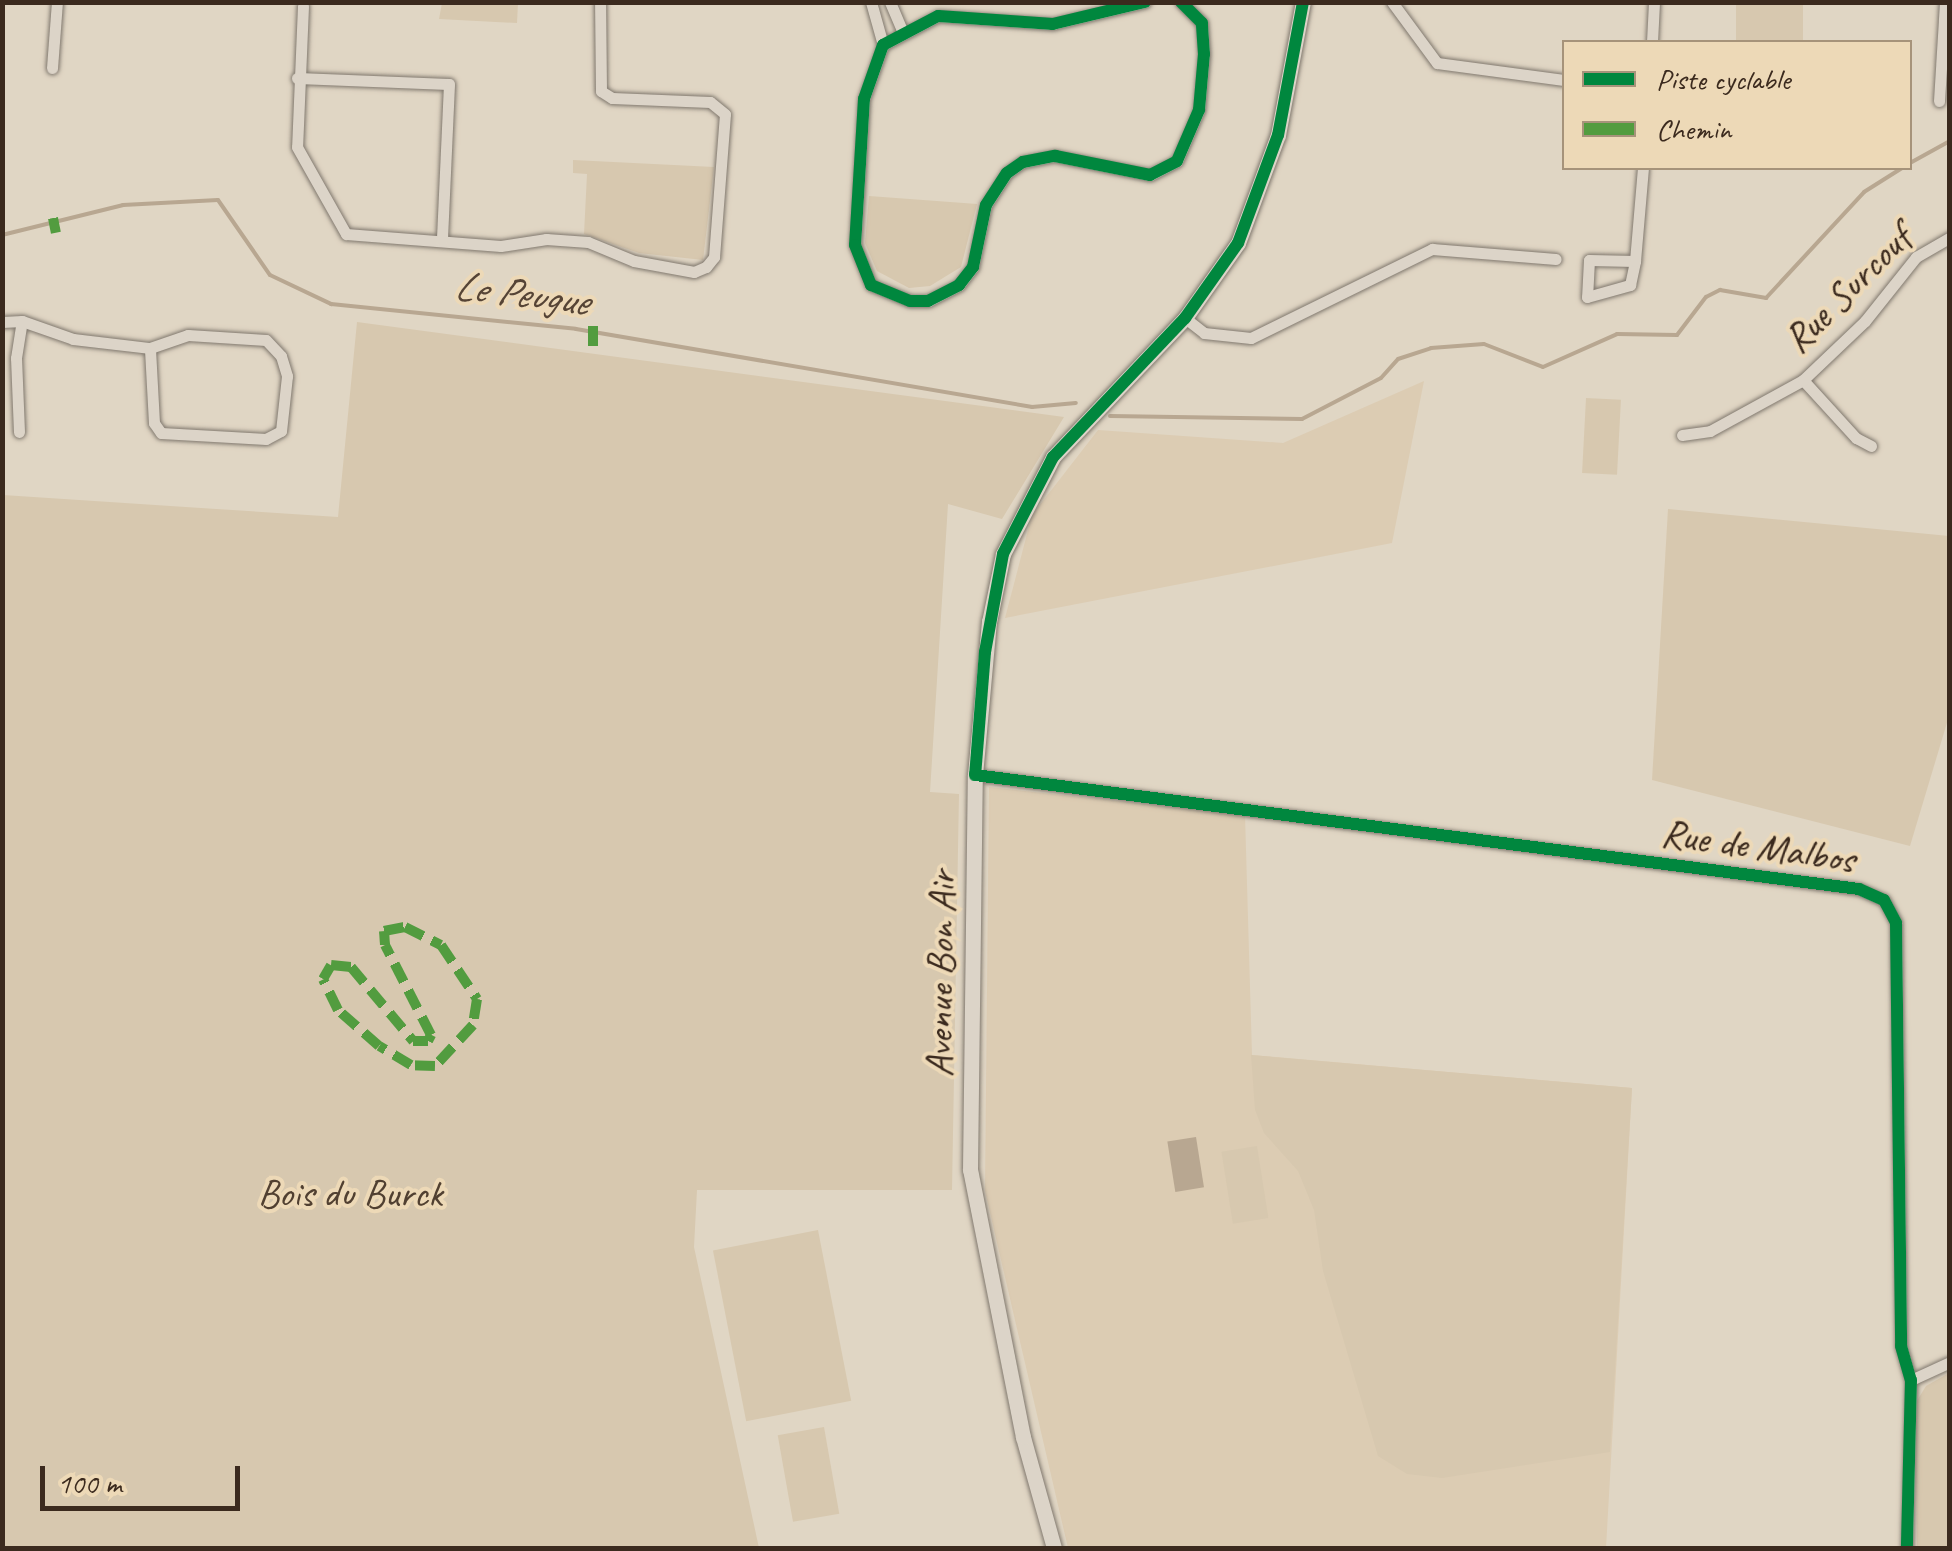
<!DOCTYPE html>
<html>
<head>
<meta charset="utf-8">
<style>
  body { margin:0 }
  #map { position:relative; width:1952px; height:1551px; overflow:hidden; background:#e0d6c4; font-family:Caveat,sans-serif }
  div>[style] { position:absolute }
  .built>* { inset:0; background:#dcccb3 }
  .green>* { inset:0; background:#d7c8af; transform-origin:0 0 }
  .water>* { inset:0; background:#b8a791; transform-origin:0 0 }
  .stream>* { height:4px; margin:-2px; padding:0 2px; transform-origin:2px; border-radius:2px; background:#b8a791 }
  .roads { filter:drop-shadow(0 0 2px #80786e) drop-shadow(0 0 2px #80786e) }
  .street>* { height:11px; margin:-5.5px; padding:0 5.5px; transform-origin:5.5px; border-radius:5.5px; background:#dcd4c8 }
  .secondary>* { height:15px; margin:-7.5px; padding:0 7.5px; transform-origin:7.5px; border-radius:7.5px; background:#dcd4c8 }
  .quiet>* { height:10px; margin-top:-5px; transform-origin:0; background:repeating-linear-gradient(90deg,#529c3f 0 20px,transparent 0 30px) }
  .cycleway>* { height:12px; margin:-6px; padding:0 6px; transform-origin:6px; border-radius:6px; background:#00873e }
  span { translate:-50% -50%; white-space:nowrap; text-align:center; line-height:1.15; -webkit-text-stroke:8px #edd9b7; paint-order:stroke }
  .street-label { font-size:40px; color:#3b2a1e }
  .park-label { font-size:40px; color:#514031 }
  .water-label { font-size:42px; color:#564435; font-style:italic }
  .frame { position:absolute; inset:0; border:5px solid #3b2a1e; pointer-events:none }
  .legend { position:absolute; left:1562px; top:40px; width:350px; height:130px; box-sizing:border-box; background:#edd9b7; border:2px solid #a6937a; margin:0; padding:12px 18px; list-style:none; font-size:30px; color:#3b2a1e }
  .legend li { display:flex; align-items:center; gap:20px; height:50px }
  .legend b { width:50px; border:2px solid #a6937a }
  .scale { position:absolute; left:40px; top:1466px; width:200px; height:45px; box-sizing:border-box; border:5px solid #3b2a1e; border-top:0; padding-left:12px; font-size:30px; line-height:35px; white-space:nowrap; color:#3b2a1e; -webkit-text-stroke:8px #edd9b7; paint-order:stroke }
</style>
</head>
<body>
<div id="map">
  <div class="built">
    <i style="clip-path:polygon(1424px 381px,1392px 543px,1005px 618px,1032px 515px,1098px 430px,1283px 443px)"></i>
    <i style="clip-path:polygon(989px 787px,1245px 815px,1252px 1055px,1632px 1088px,1606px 1548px,1068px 1548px,985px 1191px)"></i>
  </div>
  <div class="green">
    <i style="clip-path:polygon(442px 3px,518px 3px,517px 23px,439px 19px)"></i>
    <i style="left:1736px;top:3px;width:67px;height:39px"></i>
    <i style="clip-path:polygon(573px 160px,714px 167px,703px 260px,639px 253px,584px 234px,587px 174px,573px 173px)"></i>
    <i style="clip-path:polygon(869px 196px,977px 204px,961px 267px,930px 286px,909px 288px,877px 271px,865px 243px)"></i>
    <i style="clip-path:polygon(357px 322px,1064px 417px,1002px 519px,948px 504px,930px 792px,959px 794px,952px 1190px,697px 1190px,694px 1247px,759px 1548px,3px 1548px,3px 495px,338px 517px)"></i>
    <i style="left:1586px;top:398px;width:35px;height:75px;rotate:3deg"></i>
    <i style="clip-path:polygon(1668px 509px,1949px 536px,1949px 716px,1910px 846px,1652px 780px)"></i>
    <i style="clip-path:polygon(1251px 1055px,1632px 1088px,1610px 1452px,1442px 1478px,1407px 1474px,1378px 1456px,1323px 1271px,1314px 1210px,1298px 1171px,1264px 1133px,1255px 1110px)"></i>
    <i style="left:1257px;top:1146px;width:73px;height:36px;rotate:81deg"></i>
    <i style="left:818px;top:1230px;width:174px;height:107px;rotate:79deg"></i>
    <i style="clip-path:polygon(1949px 1373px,1949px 1548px,1917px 1548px,1915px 1404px,1926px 1386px)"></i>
    <i style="left:824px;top:1427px;width:88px;height:47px;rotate:80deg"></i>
  </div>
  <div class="water">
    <i style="left:1196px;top:1137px;width:51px;height:29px;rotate:81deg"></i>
  </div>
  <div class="stream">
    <i style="left:1910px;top:163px;width:46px;rotate:-28.8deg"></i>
    <i style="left:2px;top:235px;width:125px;rotate:-13.9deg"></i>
    <i style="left:123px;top:205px;width:95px;rotate:-3deg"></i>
    <i style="left:218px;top:200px;width:91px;rotate:55.3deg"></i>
    <i style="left:270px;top:275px;width:68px;rotate:25.4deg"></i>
    <i style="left:331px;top:304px;width:246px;rotate:5.8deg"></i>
    <i style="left:576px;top:329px;width:463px;rotate:9.7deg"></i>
    <i style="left:1032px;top:407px;width:44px;rotate:-5.2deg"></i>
    <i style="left:1110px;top:416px;width:192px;rotate:0.9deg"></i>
    <i style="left:1302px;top:419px;width:89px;rotate:-27.4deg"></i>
    <i style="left:1381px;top:378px;width:25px;rotate:-48deg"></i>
    <i style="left:1398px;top:359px;width:35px;rotate:-18deg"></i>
    <i style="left:1431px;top:348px;width:53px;rotate:-4.3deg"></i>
    <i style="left:1484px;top:344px;width:63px;rotate:21.3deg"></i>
    <i style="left:1543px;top:367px;width:81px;rotate:-24deg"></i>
    <i style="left:1617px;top:334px;width:60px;rotate:1deg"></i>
    <i style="left:1677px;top:335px;width:48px;rotate:-52.7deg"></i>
    <i style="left:1706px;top:297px;width:16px;rotate:-27deg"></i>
    <i style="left:1720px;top:290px;width:47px;rotate:9.9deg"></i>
    <i style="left:1766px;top:298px;width:144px;rotate:-47.2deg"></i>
    <i style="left:1864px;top:192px;width:45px;rotate:-32.3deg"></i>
  </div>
  <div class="roads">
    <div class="street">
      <i style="left:871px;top:2px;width:45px;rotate:74.4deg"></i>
      <i style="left:890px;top:2px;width:30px;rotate:67deg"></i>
      <i style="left:1145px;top:2px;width:95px;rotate:166.6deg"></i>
      <i style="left:1053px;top:24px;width:115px;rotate:-176deg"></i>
      <i style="left:938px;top:16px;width:62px;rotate:152.2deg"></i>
      <i style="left:883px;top:45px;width:57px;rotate:109.4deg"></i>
      <i style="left:864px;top:99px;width:146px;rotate:93.5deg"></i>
      <i style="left:855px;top:245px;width:43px;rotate:68.2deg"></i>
      <i style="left:871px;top:285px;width:42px;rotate:22.3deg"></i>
      <i style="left:910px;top:301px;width:18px"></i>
      <i style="left:928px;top:301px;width:35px;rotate:-27deg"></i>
      <i style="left:959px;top:285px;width:23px;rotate:-52deg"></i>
      <i style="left:973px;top:267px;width:63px;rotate:-78.2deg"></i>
      <i style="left:986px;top:205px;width:38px;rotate:-57deg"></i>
      <i style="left:1007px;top:173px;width:19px;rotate:-35deg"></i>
      <i style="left:1023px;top:162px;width:33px;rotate:-11deg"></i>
      <i style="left:1055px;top:156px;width:97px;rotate:11.3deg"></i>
      <i style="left:1150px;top:175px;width:30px;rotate:-27deg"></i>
      <i style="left:1177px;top:161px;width:56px;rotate:-66.7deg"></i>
      <i style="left:1199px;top:110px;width:56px;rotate:-84.9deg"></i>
      <i style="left:1204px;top:54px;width:31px;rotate:-94deg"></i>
      <i style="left:1202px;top:23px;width:30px;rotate:-135deg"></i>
      <i style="left:1392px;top:2px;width:76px;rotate:53.6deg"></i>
      <i style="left:1437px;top:63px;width:128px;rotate:7.6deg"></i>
      <i style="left:303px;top:6px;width:141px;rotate:92.4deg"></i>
      <i style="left:297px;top:147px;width:100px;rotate:60.6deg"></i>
      <i style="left:346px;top:234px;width:155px;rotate:4.4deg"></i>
      <i style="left:501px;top:246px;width:46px;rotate:-8.8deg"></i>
      <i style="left:546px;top:239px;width:42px;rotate:4.1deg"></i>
      <i style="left:588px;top:242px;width:50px;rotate:22.4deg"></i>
      <i style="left:634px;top:261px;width:61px;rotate:10.4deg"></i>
      <i style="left:694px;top:272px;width:13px;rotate:-23deg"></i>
      <i style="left:706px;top:267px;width:13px;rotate:-51deg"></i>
      <i style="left:714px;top:257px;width:143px;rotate:-85.6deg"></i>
      <i style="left:725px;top:114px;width:19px;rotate:-141deg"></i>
      <i style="left:710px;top:102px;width:98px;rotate:-177.7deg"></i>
      <i style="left:612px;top:98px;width:13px;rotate:-148deg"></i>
      <i style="left:601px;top:91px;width:89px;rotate:-90.6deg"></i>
      <i style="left:1652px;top:42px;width:40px;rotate:-87.1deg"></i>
      <i style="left:52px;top:68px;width:66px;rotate:-85.7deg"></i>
      <i style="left:297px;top:78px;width:152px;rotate:2.3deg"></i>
      <i style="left:449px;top:84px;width:157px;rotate:92.6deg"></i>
      <i style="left:1939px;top:101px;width:99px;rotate:-86.5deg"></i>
      <i style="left:1635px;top:261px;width:46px;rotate:-178.8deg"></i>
      <i style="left:1589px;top:260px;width:37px;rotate:93deg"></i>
      <i style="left:1587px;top:297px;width:45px;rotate:-15.6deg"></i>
      <i style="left:1630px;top:285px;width:25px;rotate:-78deg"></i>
      <i style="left:1635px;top:261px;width:93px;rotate:-85.1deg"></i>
      <i style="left:1185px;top:318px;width:24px;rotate:38deg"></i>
      <i style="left:1204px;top:333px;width:47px;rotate:6.1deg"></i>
      <i style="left:1251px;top:338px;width:202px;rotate:-26.2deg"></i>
      <i style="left:1432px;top:249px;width:124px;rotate:4.6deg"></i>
      <i style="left:2px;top:322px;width:20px;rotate:-3deg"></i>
      <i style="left:1803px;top:380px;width:79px;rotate:47.6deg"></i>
      <i style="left:1856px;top:438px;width:17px;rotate:28deg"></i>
      <i style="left:19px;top:432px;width:74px;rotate:-92.3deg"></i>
      <i style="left:16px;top:358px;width:37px;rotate:-81deg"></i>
      <i style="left:22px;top:321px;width:54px;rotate:19.4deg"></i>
      <i style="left:73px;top:339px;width:78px;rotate:6.7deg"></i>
      <i style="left:150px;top:348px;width:40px;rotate:-18.9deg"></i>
      <i style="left:188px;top:335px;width:78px;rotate:3.7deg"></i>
      <i style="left:266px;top:340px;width:22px;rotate:47deg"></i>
      <i style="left:281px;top:356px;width:21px;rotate:73deg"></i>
      <i style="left:287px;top:376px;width:55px;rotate:96.2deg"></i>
      <i style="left:281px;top:431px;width:17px;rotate:152deg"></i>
      <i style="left:266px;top:439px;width:105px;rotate:-176.7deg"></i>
      <i style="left:161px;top:433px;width:12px;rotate:-125deg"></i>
      <i style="left:154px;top:423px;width:75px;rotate:-93.1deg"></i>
      <i style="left:1682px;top:435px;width:28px;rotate:-8deg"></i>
      <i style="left:1710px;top:431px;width:106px;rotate:-28.7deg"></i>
      <i style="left:1803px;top:380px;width:86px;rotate:-43.6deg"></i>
      <i style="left:1865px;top:321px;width:82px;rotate:-51.4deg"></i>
      <i style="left:1916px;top:257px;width:39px;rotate:-30deg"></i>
      <i style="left:975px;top:775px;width:891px;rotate:7.35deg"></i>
      <i style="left:1859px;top:889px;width:27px;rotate:24deg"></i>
      <i style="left:1884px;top:900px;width:26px;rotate:62deg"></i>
      <i style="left:1896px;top:923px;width:423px;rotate:89.3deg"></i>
      <i style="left:1901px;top:1346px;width:35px;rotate:74deg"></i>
      <i style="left:1911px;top:1380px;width:168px;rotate:91.4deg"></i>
      <i style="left:1911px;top:1380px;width:43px;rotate:-24.8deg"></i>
    </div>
    <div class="secondary">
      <i style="left:1054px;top:1548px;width:115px;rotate:-105.6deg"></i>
      <i style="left:1023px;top:1437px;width:272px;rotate:-101.2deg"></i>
      <i style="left:970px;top:1170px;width:395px;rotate:-89.3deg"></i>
      <i style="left:975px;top:775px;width:154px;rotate:-84.8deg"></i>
      <i style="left:989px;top:622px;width:69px;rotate:-78.4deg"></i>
      <i style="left:1003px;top:554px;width:109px;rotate:-62.7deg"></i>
      <i style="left:1053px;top:457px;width:192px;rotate:-46.5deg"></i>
      <i style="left:1185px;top:318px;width:92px;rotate:-54.8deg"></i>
      <i style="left:1238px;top:243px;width:115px;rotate:-69.7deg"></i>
      <i style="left:1278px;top:135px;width:135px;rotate:-79.4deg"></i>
    </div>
  </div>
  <div class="quiet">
    <i style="left:53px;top:218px;width:15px;rotate:79deg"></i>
    <i style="left:593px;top:346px;width:22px;rotate:-90deg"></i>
    <i style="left:405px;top:927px;width:40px;rotate:26.6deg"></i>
    <i style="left:441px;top:945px;width:65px;rotate:56.3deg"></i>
    <i style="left:477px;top:999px;width:26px;rotate:99deg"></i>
    <i style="left:473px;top:1025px;width:56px;rotate:132.8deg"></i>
    <i style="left:435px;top:1066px;width:24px;rotate:-178deg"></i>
    <i style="left:411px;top:1065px;width:37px;rotate:-149deg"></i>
    <i style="left:379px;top:1046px;width:55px;rotate:-138.7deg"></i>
    <i style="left:338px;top:1010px;width:34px;rotate:-116deg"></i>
    <i style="left:323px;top:979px;width:16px;rotate:-60deg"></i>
    <i style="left:331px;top:965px;width:20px;rotate:6deg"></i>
    <i style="left:351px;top:967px;width:97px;rotate:50deg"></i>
    <i style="left:413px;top:1041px;width:15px"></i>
    <i style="left:428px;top:1041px;width:7px;rotate:-63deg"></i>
    <i style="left:431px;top:1035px;width:101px;rotate:-117.1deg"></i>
    <i style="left:385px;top:945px;width:14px;rotate:-94deg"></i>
    <i style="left:384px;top:931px;width:21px;rotate:-11deg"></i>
  </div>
  <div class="cycleway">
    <i style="left:1145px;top:2px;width:95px;rotate:166.6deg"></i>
    <i style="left:1053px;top:24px;width:115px;rotate:-176deg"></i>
    <i style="left:938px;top:16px;width:62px;rotate:152.2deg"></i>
    <i style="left:883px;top:45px;width:57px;rotate:109.4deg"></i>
    <i style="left:864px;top:99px;width:146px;rotate:93.5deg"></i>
    <i style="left:855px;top:245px;width:43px;rotate:68.2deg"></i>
    <i style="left:871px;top:285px;width:42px;rotate:22.3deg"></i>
    <i style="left:910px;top:301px;width:18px"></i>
    <i style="left:928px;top:301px;width:35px;rotate:-27deg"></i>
    <i style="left:959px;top:285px;width:23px;rotate:-52deg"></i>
    <i style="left:973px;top:267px;width:63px;rotate:-78.2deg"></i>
    <i style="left:986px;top:205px;width:38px;rotate:-57deg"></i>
    <i style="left:1007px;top:173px;width:19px;rotate:-35deg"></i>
    <i style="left:1023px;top:162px;width:33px;rotate:-11deg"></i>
    <i style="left:1055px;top:156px;width:97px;rotate:11.3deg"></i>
    <i style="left:1150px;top:175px;width:30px;rotate:-27deg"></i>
    <i style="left:1177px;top:161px;width:56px;rotate:-66.7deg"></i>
    <i style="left:1199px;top:110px;width:56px;rotate:-84.9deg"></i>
    <i style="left:1204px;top:54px;width:31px;rotate:-94deg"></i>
    <i style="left:1202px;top:23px;width:30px;rotate:-135deg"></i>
    <i style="left:1303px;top:2px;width:135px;rotate:100.6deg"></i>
    <i style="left:1278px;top:135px;width:115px;rotate:110.3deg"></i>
    <i style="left:1238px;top:243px;width:92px;rotate:125.2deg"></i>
    <i style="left:1185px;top:318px;width:192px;rotate:133.5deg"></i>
    <i style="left:1053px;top:457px;width:109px;rotate:117.3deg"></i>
    <i style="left:1003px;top:554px;width:100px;rotate:100.4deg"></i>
    <i style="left:985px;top:652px;width:123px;rotate:94.6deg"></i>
    <i style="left:975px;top:775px;width:891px;rotate:7.35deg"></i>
    <i style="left:1859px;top:889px;width:27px;rotate:24deg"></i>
    <i style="left:1884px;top:900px;width:26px;rotate:62deg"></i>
    <i style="left:1896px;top:923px;width:423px;rotate:89.3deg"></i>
    <i style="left:1901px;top:1346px;width:35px;rotate:74deg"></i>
    <i style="left:1911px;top:1380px;width:168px;rotate:91.4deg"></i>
  </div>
  <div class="street-label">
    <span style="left:1847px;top:289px;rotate:-45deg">Rue Surcouf</span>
    <span style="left:1758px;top:846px;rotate:8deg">Rue de Malbos</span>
    <span style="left:940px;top:974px;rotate:-89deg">Avenue Bon Air</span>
  </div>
  <div class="park-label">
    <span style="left:350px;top:1193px">Bois du Burck</span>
  </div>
  <div class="water-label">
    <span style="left:521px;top:294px;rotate:7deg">Le Peugue</span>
  </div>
  <div class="frame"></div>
  <ul class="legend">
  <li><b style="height:12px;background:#00873e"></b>Piste cyclable</li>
  <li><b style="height:12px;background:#529c3f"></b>Chemin</li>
  </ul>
  <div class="scale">100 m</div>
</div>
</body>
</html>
